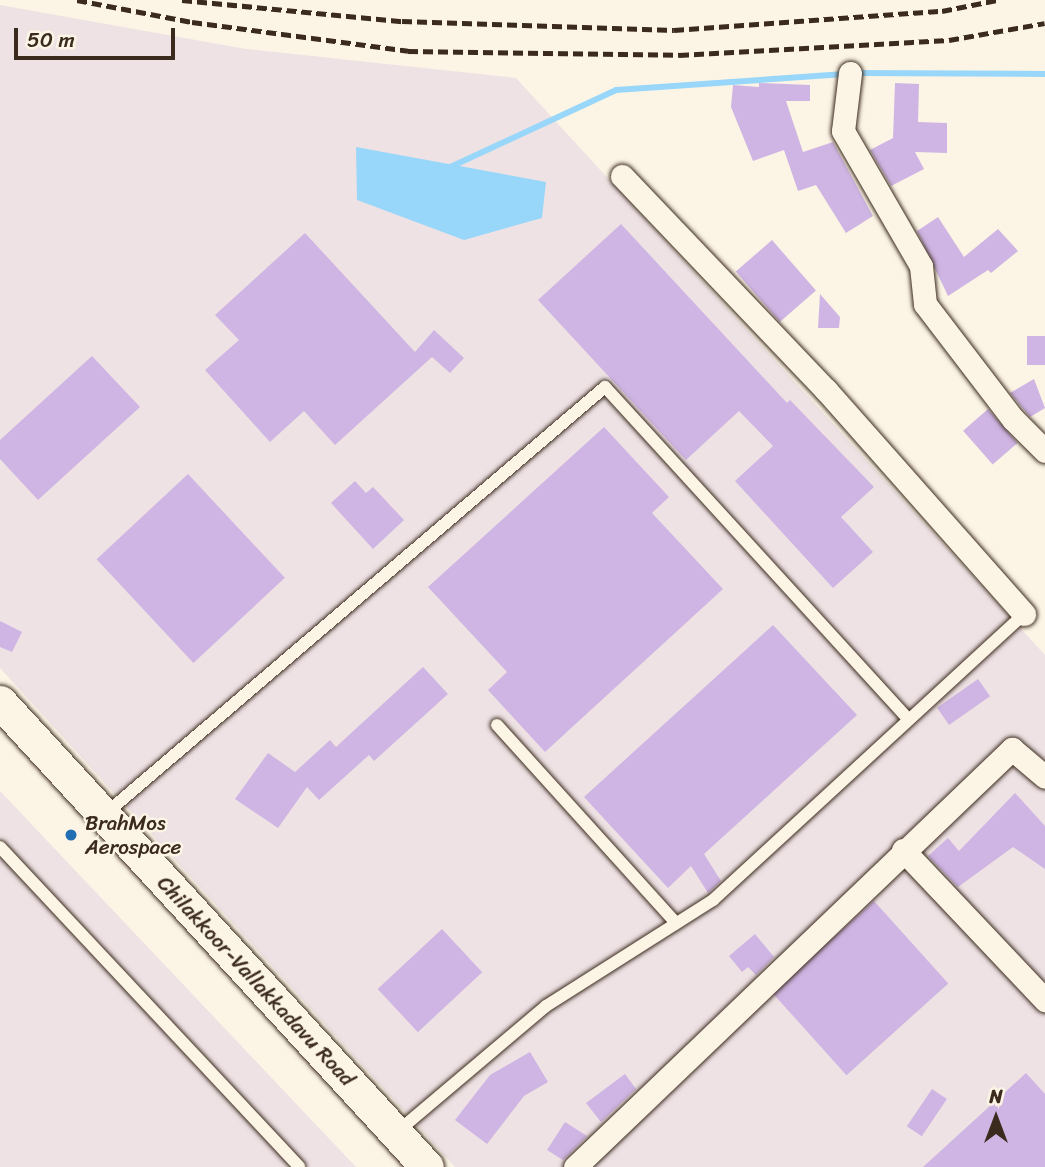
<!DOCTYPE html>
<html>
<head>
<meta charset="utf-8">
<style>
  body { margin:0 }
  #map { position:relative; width:1045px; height:1167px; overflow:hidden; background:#fcf5e5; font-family:Sriracha,sans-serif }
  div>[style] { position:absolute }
  .built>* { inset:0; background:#eee2e4 }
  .water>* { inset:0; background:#99d7fa }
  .stream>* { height:6px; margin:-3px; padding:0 3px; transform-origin:3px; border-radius:3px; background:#99d7fa }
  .building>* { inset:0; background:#cfb5e3; transform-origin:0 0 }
  .roads { filter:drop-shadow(0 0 2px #3b2a1e) drop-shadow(0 0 2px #3b2a1e) }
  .service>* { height:12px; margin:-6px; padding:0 6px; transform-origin:6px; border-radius:6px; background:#fcf5e5 }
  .minor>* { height:23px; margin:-11.5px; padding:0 11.5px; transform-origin:11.5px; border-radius:11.5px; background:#fcf5e5 }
  .secondary>* { height:33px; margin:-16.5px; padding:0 16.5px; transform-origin:16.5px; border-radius:16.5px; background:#fcf5e5 }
  .rail>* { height:5px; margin-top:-2.5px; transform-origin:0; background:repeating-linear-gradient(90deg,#3b2a1e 0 10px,transparent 0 15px) }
  .dots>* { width:19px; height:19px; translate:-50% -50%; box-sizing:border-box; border:4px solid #fcf5e5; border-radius:50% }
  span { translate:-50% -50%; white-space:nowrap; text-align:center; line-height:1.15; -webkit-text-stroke:5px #fcf5e5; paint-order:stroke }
  .poi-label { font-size:21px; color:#3b2a1e }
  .left { translate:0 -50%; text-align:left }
  .street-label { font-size:21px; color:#3b2a1e }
  .north { position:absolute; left:961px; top:1083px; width:70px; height:70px; -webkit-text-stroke:5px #fcf5e5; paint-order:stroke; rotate:0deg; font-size:19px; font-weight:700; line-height:28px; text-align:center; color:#3b2a1e }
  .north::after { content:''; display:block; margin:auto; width:24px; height:32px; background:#3b2a1e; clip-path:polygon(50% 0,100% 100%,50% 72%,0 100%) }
  .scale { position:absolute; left:14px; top:28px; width:161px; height:32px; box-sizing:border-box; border:4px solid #3b2a1e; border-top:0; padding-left:9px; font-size:21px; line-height:24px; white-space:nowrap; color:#3b2a1e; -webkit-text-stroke:5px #fcf5e5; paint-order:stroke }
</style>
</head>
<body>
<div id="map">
  <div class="built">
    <i style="clip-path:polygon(0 5px,246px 49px,516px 78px,1045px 655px,1045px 1167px,455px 1167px,0 668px)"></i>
    <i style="clip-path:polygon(0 791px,356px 1167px,0 1167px)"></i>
  </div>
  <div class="water">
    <i style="clip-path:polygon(356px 147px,546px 182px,542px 218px,464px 240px,357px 200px)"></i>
  </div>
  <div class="stream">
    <i style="left:854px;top:73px;width:191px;rotate:0.3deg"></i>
    <i style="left:446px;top:169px;width:187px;rotate:-24.9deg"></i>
    <i style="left:616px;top:90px;width:229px;rotate:-4deg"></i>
  </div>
  <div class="building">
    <i style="clip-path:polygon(759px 83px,810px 85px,810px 101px,786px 101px,803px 152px,833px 142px,873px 216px,846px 233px,816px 185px,798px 191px,784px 150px,753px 161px,731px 107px,733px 85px,759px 87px)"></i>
    <i style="clip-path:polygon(895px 83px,919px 84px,918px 122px,947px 123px,947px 153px,915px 152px,924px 169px,891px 186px,870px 150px,893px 138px)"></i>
    <i style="clip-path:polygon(938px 217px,964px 257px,998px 229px,1018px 251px,991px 273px,988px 270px,948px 296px,917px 231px)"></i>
    <i style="clip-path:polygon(621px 224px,787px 403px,790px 400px,874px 487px,841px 517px,873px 552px,833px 588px,735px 481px,773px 446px,739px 411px,686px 460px,538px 300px)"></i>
    <i style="clip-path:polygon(305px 233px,415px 352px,434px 330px,464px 358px,450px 373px,432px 357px,335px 445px,304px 411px,270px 442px,205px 370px,239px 340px,215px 315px)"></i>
    <i style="left:772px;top:240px;width:67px;height:48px;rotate:49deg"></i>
    <i style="clip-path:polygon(820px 294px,840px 317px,839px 328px,818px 328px)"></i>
    <i style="left:1027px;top:336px;width:18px;height:29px"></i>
    <i style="clip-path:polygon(92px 356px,140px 407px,38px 500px,0 459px,0 440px)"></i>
    <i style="clip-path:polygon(1034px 379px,1045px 408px,1030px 417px,1010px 393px)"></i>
    <i style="left:988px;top:409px;width:45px;height:33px;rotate:49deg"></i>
    <i style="clip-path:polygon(604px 427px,669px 497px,652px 513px,723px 589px,545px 752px,488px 690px,507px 672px,428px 587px)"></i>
    <i style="left:188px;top:474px;width:142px;height:125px;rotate:47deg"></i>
    <i style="clip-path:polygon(355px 481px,366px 493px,373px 487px,404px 520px,373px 549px,331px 503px)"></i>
    <i style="clip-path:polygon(0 621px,22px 632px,12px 652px,0 647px)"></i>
    <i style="clip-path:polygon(773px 625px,857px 715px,704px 854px,721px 881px,708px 893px,691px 866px,668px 888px,584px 797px)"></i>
    <i style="clip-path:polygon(423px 667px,448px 694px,374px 761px,369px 755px,319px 800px,307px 787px,278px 828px,235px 799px,268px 753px,295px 772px,330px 740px,336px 747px)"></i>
    <i style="left:978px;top:679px;width:21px;height:50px;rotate:55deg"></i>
    <i style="clip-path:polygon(1015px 793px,1045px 826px,1045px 869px,1013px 847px,958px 887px,928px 856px,948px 838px,959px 851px)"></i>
    <i style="left:874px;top:901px;width:111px;height:137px;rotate:48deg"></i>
    <i style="left:442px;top:929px;width:59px;height:88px;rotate:47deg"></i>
    <i style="clip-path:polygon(755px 934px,774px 957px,756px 975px,748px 967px,742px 972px,729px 956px)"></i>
    <i style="clip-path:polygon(530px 1052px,548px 1082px,524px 1096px,487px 1144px,455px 1120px,490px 1075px)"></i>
    <i style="clip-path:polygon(1026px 1073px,1045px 1094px,1045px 1167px,923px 1167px)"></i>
    <i style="clip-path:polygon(625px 1074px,636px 1089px,601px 1122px,586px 1103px)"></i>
    <i style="left:932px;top:1089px;width:18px;height:45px;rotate:34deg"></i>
    <i style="clip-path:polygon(565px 1122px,587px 1136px,563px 1160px,547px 1150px)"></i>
  </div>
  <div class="roads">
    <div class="service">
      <i style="left:497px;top:725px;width:267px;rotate:47.9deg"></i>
      <i style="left:104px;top:815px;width:659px;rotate:-40.51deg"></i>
      <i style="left:605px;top:387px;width:447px;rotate:47.6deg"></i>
      <i style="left:0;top:847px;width:438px;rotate:46.9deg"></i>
      <i style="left:397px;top:1132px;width:195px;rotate:-40.2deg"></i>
      <i style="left:546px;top:1006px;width:198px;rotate:-32.4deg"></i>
      <i style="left:713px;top:900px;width:423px;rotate:-42.6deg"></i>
    </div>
    <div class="minor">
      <i style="left:850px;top:73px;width:58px;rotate:96.9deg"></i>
      <i style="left:843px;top:131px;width:156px;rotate:60deg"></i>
      <i style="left:921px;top:266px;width:38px;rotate:84deg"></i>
      <i style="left:925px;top:304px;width:145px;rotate:52.6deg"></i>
      <i style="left:1013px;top:419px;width:45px;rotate:45deg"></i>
      <i style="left:622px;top:176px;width:296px;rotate:46.4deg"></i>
      <i style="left:826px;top:390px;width:299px;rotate:48.5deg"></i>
      <i style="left:903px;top:850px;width:207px;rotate:46.6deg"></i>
      <i style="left:575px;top:1167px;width:605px;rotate:-43.73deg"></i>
      <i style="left:1012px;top:749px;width:43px;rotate:40.3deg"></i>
    </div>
    <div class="secondary">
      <i style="left:0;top:702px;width:631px;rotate:47.44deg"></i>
    </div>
  </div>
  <div class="rail">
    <i style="left:77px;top:0;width:117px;rotate:10.8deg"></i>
    <i style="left:192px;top:22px;width:218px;rotate:7.6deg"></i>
    <i style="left:408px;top:51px;width:271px;rotate:0.8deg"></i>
    <i style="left:679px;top:55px;width:270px;rotate:-3.2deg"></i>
    <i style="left:949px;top:40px;width:97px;rotate:-10deg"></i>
    <i style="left:182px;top:0;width:221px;rotate:5.5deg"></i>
    <i style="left:402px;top:21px;width:272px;rotate:1.9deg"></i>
    <i style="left:674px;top:30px;width:269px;rotate:-4.1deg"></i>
    <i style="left:942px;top:11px;width:56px;rotate:-11.3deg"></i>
  </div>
  <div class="dots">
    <i style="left:71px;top:835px;background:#1f6fb2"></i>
  </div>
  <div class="poi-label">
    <span class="left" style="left:85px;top:835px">BrahMos<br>Aerospace</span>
  </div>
  <div class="street-label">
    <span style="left:256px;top:981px;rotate:47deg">Chilakkoor-Vallakkadavu Road</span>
  </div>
  <div class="north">N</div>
  <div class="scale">50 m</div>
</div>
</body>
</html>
